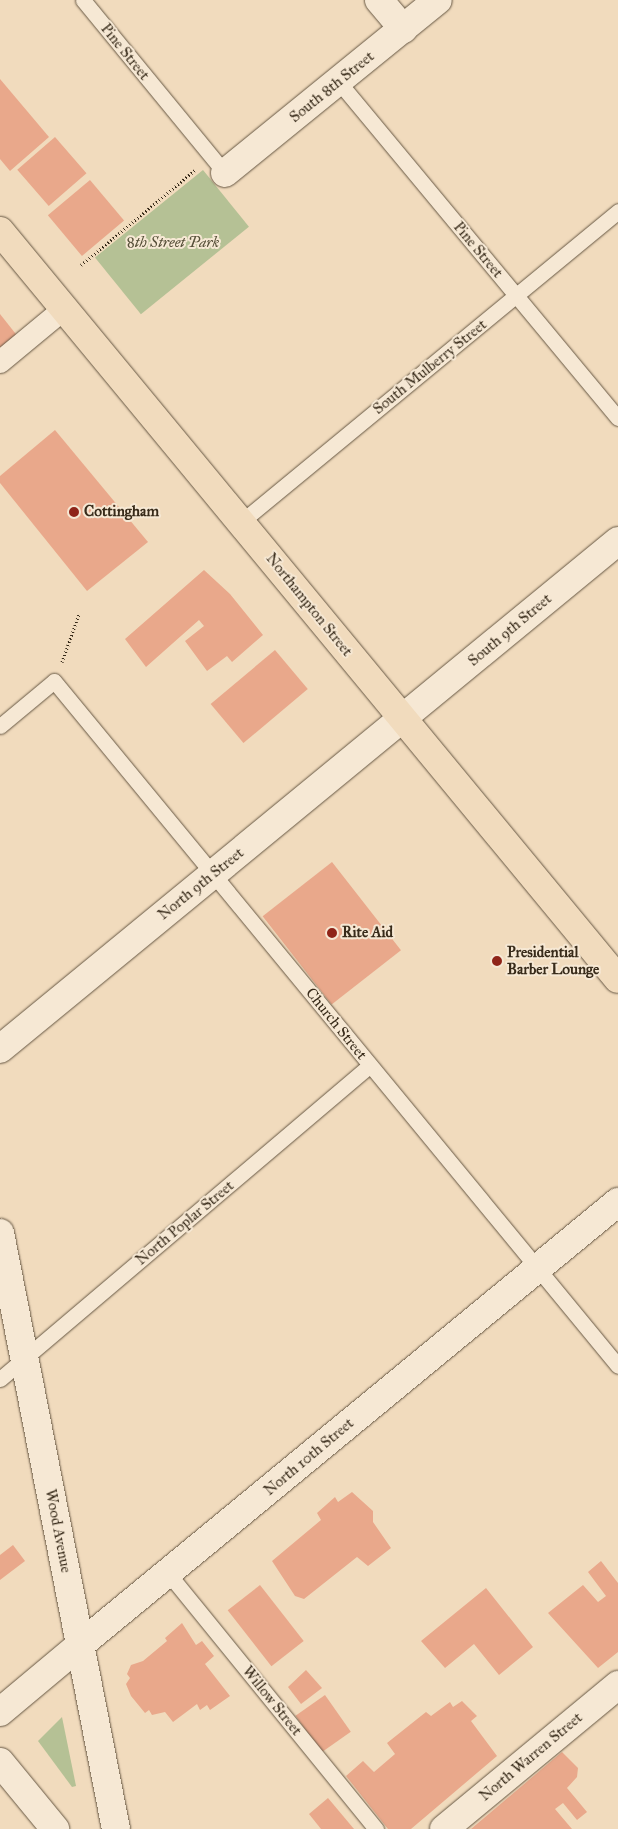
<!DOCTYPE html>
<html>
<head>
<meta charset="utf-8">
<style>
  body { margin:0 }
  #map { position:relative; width:618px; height:1829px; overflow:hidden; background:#f1dbbd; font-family:"IM FELL Great Primer",serif }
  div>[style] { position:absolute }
  .green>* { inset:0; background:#b5c195; transform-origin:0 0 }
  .building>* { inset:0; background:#e9a88b; transform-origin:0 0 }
  .path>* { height:3px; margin-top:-1.5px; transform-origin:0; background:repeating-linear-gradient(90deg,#382b1a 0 1px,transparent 0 3.5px) }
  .roads { filter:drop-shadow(0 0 1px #665743) drop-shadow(0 0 1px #665743) }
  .service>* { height:15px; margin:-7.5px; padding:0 7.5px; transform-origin:7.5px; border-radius:7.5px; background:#f6e8d4 }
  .pedestrian>* { height:22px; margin:-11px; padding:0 11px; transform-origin:11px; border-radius:11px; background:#f6e8d4 }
  .minor>* { height:28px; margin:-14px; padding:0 14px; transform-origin:14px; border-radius:14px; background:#f6e8d4 }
  .tertiary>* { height:28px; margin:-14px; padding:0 14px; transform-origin:14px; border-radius:14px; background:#f6e8d4 }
  .secondary>* { height:28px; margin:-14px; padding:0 14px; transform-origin:14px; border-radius:14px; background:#f6e8d4 }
  .primary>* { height:28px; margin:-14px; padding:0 14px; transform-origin:14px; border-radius:14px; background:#f1dbbd }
  .dots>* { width:14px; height:14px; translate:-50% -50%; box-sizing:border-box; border:2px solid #f6e8d4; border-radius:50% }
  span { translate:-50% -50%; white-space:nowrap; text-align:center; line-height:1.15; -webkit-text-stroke:4px #f6e8d4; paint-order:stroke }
  .street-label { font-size:15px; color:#382b1a }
  .park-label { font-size:15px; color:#575039; font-style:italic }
  .poi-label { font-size:15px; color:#382b1a; font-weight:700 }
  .left { translate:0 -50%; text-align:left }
</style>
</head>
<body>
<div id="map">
  <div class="green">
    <i style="left:203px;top:170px;width:73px;height:139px;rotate:51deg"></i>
    <i style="clip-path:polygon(62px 1717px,76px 1786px,72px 1787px,38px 1741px)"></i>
  </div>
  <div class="building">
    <i style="clip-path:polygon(0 79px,49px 137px,10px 171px,0 159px)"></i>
    <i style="left:55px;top:137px;width:48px;height:50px;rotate:49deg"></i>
    <i style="left:90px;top:180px;width:53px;height:55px;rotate:50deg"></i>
    <i style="clip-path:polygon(0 314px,19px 338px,0 354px)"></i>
    <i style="clip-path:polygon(55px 430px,148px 542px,87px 591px,0 483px,0 476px)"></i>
    <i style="clip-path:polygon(204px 570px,230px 594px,263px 635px,232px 662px,227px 656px,207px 671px,185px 641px,204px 626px,199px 620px,146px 667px,125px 639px)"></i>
    <i style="left:275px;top:650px;width:51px;height:84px;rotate:50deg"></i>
    <i style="left:332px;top:862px;width:112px;height:88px;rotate:52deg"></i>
    <i style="clip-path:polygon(352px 1492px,373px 1511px,373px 1522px,391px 1548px,368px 1566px,357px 1557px,304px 1599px,295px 1596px,272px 1561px,321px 1520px,317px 1513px,335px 1497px,338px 1502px)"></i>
    <i style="clip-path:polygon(13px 1545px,25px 1561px,0 1580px,0 1555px)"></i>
    <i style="clip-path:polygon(601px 1561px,618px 1583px,618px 1652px,598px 1668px,548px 1613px,583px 1585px,598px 1602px,606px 1596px,588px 1572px)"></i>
    <i style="left:260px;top:1585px;width:71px;height:41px;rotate:52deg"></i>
    <i style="clip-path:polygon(486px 1588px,533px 1647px,499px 1675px,474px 1644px,445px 1668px,421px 1641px)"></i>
    <i style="clip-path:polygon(182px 1623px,196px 1645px,202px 1641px,214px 1656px,205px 1664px,230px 1696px,210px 1710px,207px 1705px,200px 1710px,197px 1704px,173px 1722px,165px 1712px,152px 1715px,149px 1710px,145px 1713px,131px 1696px,126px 1684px,130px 1678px,127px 1674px,131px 1665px,143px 1661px,167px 1641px,165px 1638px)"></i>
    <i style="clip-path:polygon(306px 1670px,322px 1688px,301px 1704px,288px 1687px)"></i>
    <i style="left:325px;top:1695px;width:45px;height:36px;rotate:55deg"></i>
    <i style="clip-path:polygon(462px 1701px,477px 1716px,471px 1721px,497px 1756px,411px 1829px,388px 1829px,346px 1776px,363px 1761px,374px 1772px,395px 1754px,387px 1743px,426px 1712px,431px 1716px,450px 1702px,453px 1707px)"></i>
    <i style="clip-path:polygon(562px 1752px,578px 1768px,577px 1777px,567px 1788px,587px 1812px,577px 1820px,563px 1803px,555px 1809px,572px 1829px,471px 1829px)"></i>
    <i style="clip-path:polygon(328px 1798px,354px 1829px,321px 1829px,309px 1814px)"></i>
  </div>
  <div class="path">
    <i style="left:81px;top:265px;width:148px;rotate:-39.8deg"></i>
    <i style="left:62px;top:662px;width:51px;rotate:-70.5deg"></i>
  </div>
  <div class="roads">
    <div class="service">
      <i style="left:83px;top:0;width:224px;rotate:50.6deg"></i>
      <i style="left:338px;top:81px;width:438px;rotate:50.3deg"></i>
      <i style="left:241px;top:522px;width:489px;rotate:-39.5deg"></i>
      <i style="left:0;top:726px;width:70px;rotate:-39.8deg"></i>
      <i style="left:54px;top:681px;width:887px;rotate:50.53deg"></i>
      <i style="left:0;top:1379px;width:485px;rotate:-40.3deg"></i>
      <i style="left:168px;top:1573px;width:330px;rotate:50.9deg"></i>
    </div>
    <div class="pedestrian">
      <i style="left:0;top:362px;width:83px;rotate:-39.6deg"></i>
    </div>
    <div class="minor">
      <i style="left:379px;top:0;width:38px;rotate:50deg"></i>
      <i style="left:225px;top:173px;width:274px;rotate:-39.1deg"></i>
      <i style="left:0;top:1049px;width:800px;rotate:-39.42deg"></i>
      <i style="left:0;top:1712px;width:104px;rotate:-39.9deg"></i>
      <i style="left:0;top:1762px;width:87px;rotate:50.6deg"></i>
      <i style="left:444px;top:1829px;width:226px;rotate:-39.6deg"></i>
    </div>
    <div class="tertiary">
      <i style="left:80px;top:1645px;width:697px;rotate:-39.47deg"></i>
    </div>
    <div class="secondary">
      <i style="left:0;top:1233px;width:607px;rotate:78.99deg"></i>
    </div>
    <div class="primary">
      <i style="left:0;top:231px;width:970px;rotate:50.44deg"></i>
    </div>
  </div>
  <div class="dots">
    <i style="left:74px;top:512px;background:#8f2418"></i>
    <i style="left:332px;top:933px;background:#8f2418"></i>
    <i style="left:497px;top:961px;background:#8f2418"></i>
  </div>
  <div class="street-label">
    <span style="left:125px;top:52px;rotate:51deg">Pine Street</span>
    <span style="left:332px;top:87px;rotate:-39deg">South 8th Street</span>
    <span style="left:478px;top:250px;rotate:50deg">Pine Street</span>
    <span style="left:430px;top:367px;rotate:-39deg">South Mulberry Street</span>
    <span style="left:309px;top:605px;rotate:51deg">Northampton Street</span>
    <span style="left:510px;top:630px;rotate:-40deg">South 9th Street</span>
    <span style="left:201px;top:884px;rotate:-39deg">North 9th Street</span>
    <span style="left:336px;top:1024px;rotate:51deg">Church Street</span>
    <span style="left:185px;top:1223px;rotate:-40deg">North Poplar Street</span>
    <span style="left:309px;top:1457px;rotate:-40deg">North 10th Street</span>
    <span style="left:58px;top:1531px;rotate:79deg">Wood Avenue</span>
    <span style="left:272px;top:1701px;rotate:51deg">Willow Street</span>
    <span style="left:531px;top:1757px;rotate:-40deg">North Warren Street</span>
  </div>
  <div class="park-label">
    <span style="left:173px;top:243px">8th Street Park</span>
  </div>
  <div class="poi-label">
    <span class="left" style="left:84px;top:512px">Cottingham</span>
    <span class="left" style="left:342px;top:933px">Rite Aid</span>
    <span class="left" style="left:507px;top:961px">Presidential<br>Barber Lounge</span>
  </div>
</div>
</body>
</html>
